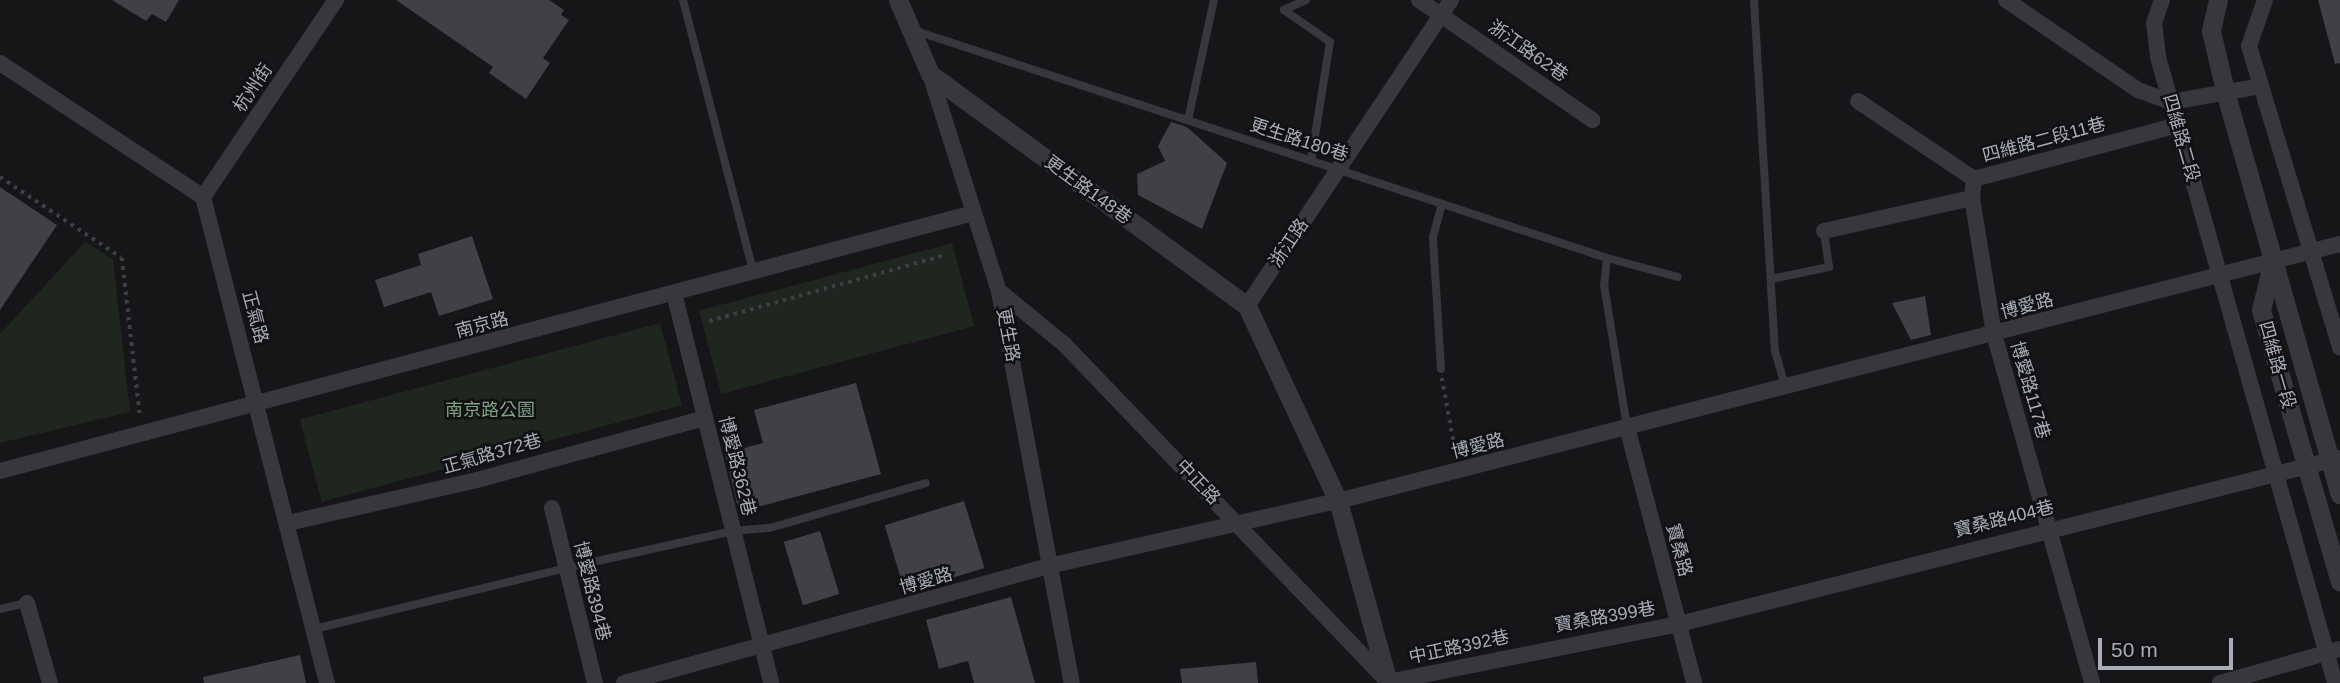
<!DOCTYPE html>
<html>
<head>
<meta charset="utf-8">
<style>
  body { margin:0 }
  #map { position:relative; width:2340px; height:683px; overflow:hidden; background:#161618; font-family:Arial,"Noto Sans TC",sans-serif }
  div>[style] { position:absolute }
  .green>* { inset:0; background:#1e261f; transform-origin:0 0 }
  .building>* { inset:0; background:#404145; transform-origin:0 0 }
  .path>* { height:3.5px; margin-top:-1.75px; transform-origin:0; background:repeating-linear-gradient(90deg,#3d3f44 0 3.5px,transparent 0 8.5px) }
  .service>* { height:8px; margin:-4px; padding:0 4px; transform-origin:4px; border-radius:4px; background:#37383d }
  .minor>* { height:16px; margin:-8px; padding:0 8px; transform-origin:8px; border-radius:8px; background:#37383d }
  .tertiary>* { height:19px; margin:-9.5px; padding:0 9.5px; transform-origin:9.5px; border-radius:9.5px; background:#37383d }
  span { translate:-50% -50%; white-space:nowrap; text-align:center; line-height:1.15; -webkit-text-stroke:5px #111113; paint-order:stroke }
  .street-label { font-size:18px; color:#a8adb8 }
  .park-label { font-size:18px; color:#7fa381 }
  .scale { position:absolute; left:2098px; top:638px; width:135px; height:32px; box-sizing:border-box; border:4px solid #a8adb8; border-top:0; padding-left:9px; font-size:21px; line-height:24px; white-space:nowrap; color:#a8adb8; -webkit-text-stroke:5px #111113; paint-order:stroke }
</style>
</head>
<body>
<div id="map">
  <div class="green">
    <i style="clip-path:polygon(85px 242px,113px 259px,130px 412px,0 443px,0 334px)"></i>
    <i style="left:952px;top:243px;width:86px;height:262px;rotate:75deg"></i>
    <i style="left:660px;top:323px;width:85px;height:373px;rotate:75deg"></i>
  </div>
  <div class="building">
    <i style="clip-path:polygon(112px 0,179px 0,166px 22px,152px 14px,146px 21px)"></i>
    <i style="clip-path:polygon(396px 0,549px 0,564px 10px,561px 15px,569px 20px,543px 58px,550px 63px,526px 99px,489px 73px,493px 67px)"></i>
    <i style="clip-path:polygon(2318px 0,2340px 0,2340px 63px,2335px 64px)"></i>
    <i style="clip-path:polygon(1171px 122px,1187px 127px,1227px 163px,1202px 229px,1138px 195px,1137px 174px,1165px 161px,1158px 146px)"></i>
    <i style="clip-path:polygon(0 187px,57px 225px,0 310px)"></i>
    <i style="clip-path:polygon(472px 236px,493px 299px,439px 316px,431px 292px,384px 307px,375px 280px,421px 265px,418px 254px)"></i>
    <i style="clip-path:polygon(1925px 296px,1931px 335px,1911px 340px,1892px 303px)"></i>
    <i style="clip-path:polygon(856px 383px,881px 474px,739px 512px,725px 453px,763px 443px,754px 410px)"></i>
    <i style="left:964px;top:501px;width:70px;height:83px;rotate:73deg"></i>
    <i style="left:820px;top:531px;width:66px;height:38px;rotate:73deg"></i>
    <i style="clip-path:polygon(1011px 597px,1035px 683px,974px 683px,968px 661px,939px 669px,926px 620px)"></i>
    <i style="clip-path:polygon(300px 655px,306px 683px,204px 683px,203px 677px)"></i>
    <i style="clip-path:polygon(1256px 662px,1258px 683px,1182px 683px,1180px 669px)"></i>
  </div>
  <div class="path">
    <i style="left:0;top:177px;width:146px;rotate:33.6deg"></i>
    <i style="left:122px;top:258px;width:159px;rotate:83.5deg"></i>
    <i style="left:709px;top:321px;width:242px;rotate:-15.6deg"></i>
    <i style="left:1442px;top:378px;width:77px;rotate:79.6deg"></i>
  </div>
  <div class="service">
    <i style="left:683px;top:0;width:280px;rotate:75.5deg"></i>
    <i style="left:1306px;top:0;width:24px;rotate:156deg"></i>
    <i style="left:1284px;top:10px;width:56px;rotate:34.8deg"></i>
    <i style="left:1330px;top:42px;width:120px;rotate:99.1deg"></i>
    <i style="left:1754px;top:0;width:352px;rotate:86.6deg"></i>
    <i style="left:1775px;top:351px;width:37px;rotate:74deg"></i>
    <i style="left:913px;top:30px;width:730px;rotate:18.19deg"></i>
    <i style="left:1607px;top:258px;width:73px;rotate:15deg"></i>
    <i style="left:1188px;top:120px;width:123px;rotate:-77.8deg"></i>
    <i style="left:1607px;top:258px;width:27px;rotate:96deg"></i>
    <i style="left:1604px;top:285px;width:144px;rotate:80.8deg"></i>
    <i style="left:1771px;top:279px;width:59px;rotate:-11.7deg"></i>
    <i style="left:1829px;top:267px;width:36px;rotate:-98deg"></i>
    <i style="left:1441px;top:369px;width:132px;rotate:-93.5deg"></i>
    <i style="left:1433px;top:237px;width:34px;rotate:-75deg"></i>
    <i style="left:0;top:609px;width:28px;rotate:-13deg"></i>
    <i style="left:314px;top:629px;width:259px;rotate:-13.6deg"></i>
    <i style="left:566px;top:568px;width:171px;rotate:-12.5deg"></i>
    <i style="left:733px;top:531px;width:37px;rotate:-5deg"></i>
    <i style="left:770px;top:528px;width:162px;rotate:-16.1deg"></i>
  </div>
  <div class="minor">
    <i style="left:1419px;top:0;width:211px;rotate:34.7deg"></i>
    <i style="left:2006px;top:0;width:160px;rotate:34.3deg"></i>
    <i style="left:2138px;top:90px;width:35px;rotate:20deg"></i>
    <i style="left:2171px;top:102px;width:91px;rotate:-10.1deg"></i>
    <i style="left:2162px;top:0;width:24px;rotate:109deg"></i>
    <i style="left:2154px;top:23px;width:34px;rotate:83deg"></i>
    <i style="left:2158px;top:57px;width:651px;rotate:74.21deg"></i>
    <i style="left:2265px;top:0;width:49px;rotate:109.2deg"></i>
    <i style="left:2249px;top:46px;width:315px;rotate:73.2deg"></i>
    <i style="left:0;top:63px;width:243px;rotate:33.4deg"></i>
    <i style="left:203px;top:197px;width:502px;rotate:75.69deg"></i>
    <i style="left:930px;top:74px;width:228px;rotate:72.4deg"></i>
    <i style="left:999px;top:291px;width:399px;rotate:79.5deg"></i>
    <i style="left:1858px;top:101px;width:140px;rotate:33.9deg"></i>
    <i style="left:1974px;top:179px;width:211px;rotate:-14.8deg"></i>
    <i style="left:1974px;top:179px;width:19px;rotate:96deg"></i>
    <i style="left:1972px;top:198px;width:138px;rotate:80.8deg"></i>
    <i style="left:1994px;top:334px;width:362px;rotate:74.3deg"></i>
    <i style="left:203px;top:197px;width:238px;rotate:-56deg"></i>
    <i style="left:1824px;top:231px;width:152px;rotate:-12.6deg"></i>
    <i style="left:999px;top:291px;width:84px;rotate:39.2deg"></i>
    <i style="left:1064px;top:344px;width:468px;rotate:46.2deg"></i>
    <i style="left:1388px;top:682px;width:297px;rotate:-11.3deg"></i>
    <i style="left:1679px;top:624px;width:682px;rotate:-14.1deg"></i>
    <i style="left:674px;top:293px;width:402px;rotate:76deg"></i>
    <i style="left:1247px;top:306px;width:368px;rotate:-56.3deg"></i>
    <i style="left:1627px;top:427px;width:265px;rotate:75.3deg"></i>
    <i style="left:0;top:471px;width:1007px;rotate:-14.85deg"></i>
    <i style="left:552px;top:508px;width:180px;rotate:76.2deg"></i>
    <i style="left:288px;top:523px;width:194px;rotate:-12.8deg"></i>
    <i style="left:477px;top:480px;width:236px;rotate:-15.2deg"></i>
    <i style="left:27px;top:603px;width:83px;rotate:74deg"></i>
    <i style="left:624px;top:683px;width:445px;rotate:-15.4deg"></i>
    <i style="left:1053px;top:565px;width:292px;rotate:-12.7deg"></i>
    <i style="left:1338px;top:501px;width:1034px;rotate:-14.39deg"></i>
    <i style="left:2220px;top:683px;width:125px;rotate:-15.8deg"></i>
  </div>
  <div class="tertiary">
    <i style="left:898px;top:0;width:81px;rotate:66.6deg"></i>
    <i style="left:930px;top:74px;width:393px;rotate:36.2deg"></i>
    <i style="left:1247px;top:306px;width:215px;rotate:65deg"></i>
    <i style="left:1338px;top:501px;width:189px;rotate:74.6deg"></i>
    <i style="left:2218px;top:0;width:32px;rotate:103deg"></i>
    <i style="left:2211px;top:31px;width:66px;rotate:76.8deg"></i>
    <i style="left:2226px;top:95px;width:415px;rotate:74.1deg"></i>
    <i style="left:2273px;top:261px;width:50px;rotate:103.8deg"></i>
    <i style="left:2261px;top:310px;width:283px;rotate:73.8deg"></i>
  </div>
  <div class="street-label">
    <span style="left:1528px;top:51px;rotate:35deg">浙江路62巷</span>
    <span style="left:253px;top:88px;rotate:-56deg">杭州街</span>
    <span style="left:2181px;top:138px;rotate:74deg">四維路二段</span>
    <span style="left:1299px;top:140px;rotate:18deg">更生路180巷</span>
    <span style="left:2044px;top:140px;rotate:-15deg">四維路二段11巷</span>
    <span style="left:1088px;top:190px;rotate:36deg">更生路148巷</span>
    <span style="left:1289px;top:243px;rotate:-56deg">浙江路</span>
    <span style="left:2027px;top:306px;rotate:-15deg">博愛路</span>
    <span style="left:255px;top:317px;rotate:75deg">正氣路</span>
    <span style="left:482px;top:325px;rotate:-15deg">南京路</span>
    <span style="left:1008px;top:335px;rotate:79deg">更生路</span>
    <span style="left:2277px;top:365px;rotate:74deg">四維路一段</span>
    <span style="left:2030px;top:390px;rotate:74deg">博愛路117巷</span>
    <span style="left:1478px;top:446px;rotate:-14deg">博愛路</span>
    <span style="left:492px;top:454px;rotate:-16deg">正氣路372巷</span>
    <span style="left:737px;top:466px;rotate:76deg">博愛路362巷</span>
    <span style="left:1198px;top:482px;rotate:46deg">中正路</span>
    <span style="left:2004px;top:519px;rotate:-14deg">寶桑路404巷</span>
    <span style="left:1679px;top:550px;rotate:75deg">寶桑路</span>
    <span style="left:926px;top:581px;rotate:-16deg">博愛路</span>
    <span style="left:592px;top:591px;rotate:76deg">博愛路394巷</span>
    <span style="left:1605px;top:617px;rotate:-10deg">寶桑路399巷</span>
    <span style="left:1459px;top:647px;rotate:-12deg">中正路392巷</span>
  </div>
  <div class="park-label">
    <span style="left:490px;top:410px">南京路公園</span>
  </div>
  <div class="scale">50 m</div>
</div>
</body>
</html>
